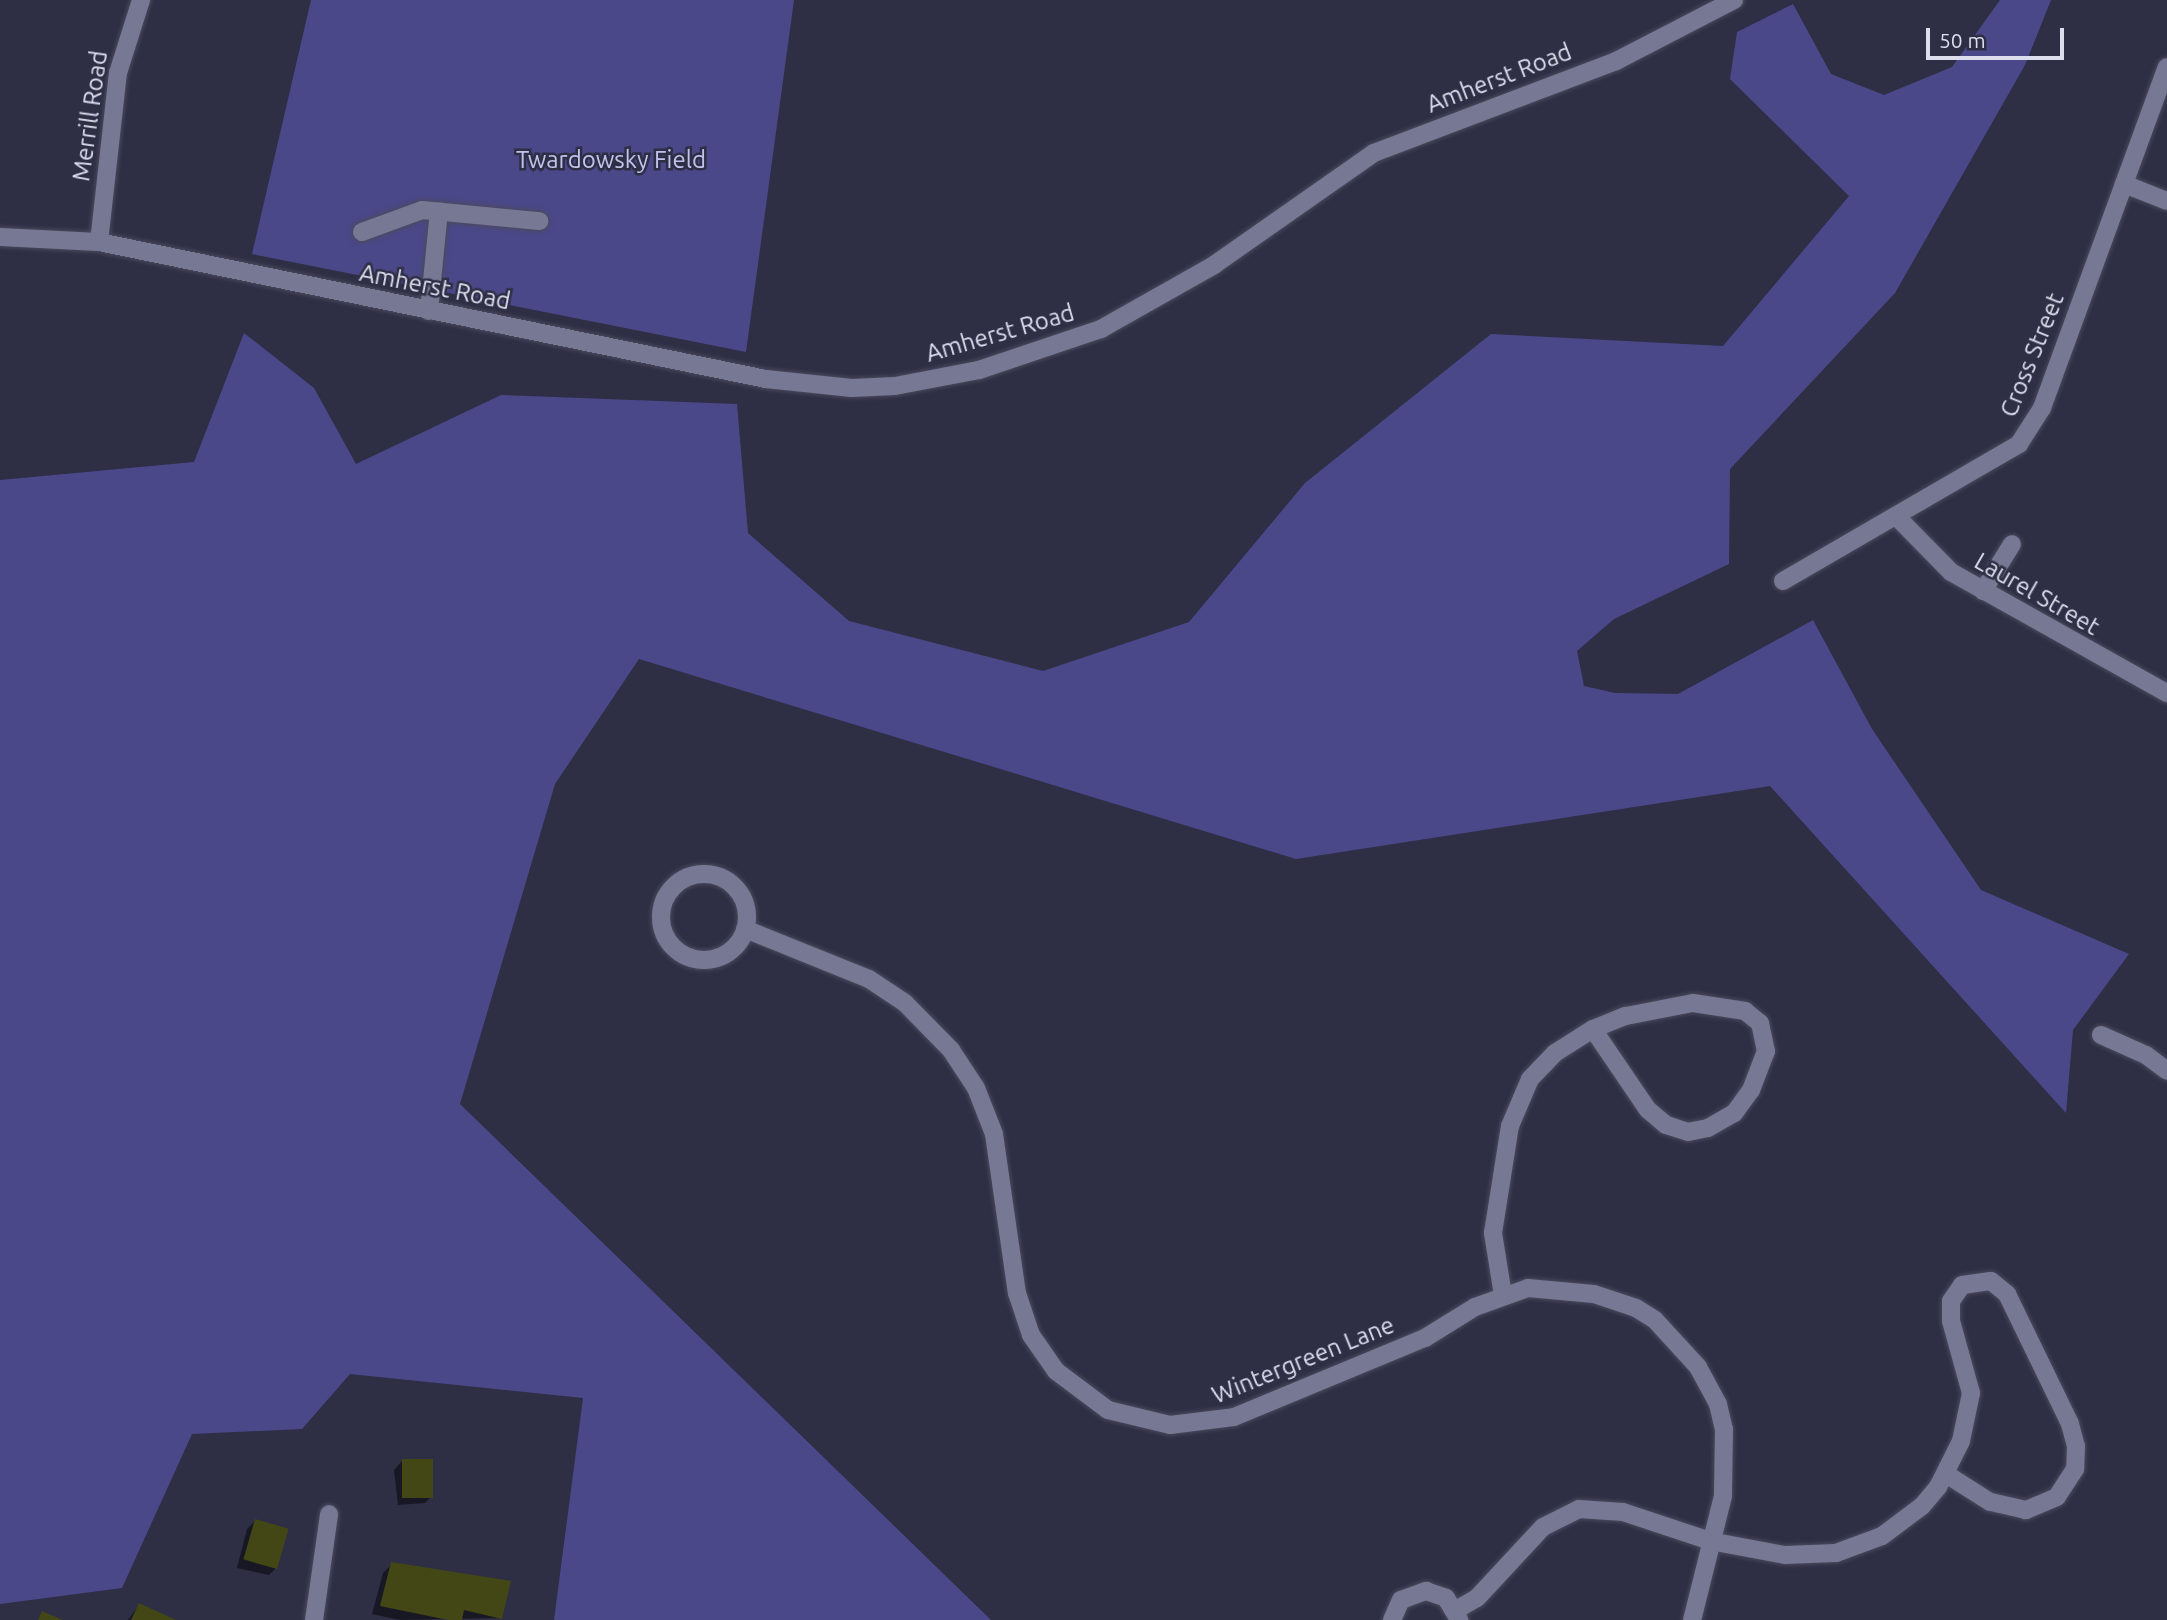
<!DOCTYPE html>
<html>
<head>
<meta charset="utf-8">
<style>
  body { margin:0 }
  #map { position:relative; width:2167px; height:1620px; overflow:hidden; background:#2e2e45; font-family:Ubuntu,sans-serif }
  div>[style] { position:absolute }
  .green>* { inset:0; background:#4b4889 }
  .shadow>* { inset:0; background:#0007 }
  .building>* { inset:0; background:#434716; transform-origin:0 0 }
  .roads { filter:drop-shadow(0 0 2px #4a4a5d) drop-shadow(0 0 2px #4a4a5d) }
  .minor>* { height:18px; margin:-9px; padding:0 9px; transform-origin:9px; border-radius:9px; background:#777893 }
  .minor>.ring { margin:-9px; padding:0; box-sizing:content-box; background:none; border:18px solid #777893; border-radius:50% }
  span { translate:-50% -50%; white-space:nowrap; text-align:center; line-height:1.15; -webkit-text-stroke:5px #2e2e45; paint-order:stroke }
  .street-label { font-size:24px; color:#dddeed }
  .park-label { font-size:24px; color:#c1c3ed }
  .scale { position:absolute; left:1926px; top:28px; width:138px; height:32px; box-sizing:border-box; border:4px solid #dddeed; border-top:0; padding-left:9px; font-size:21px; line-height:24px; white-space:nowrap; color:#dddeed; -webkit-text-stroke:5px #2e2e45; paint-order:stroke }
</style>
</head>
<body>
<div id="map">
  <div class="green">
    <i style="clip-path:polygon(311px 0,794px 0,746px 352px,252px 254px)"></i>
    <i style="clip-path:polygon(2000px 0,2051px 0,2025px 65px,1895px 293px,1730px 469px,1729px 564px,1614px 619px,1577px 651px,1584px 686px,1615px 693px,1678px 694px,1813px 620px,1872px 729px,1981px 890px,2129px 954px,2073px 1030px,2066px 1113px,1770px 786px,1296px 859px,639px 659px,555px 784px,460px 1104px,991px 1620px,554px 1620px,583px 1398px,350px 1374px,302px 1429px,192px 1434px,122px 1588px,0 1604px,0 480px,194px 462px,244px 333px,314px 388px,356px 464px,501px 395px,737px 404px,748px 533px,849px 621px,1043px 671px,1189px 622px,1305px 483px,1491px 334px,1723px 346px,1849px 196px,1730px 79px,1737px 32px,1793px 4px,1831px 74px,1884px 95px,1952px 67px)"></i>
  </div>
  <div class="shadow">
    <i style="clip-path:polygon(402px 1461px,433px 1495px,425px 1503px,398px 1505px,394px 1470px)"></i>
    <i style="clip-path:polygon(255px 1521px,278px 1566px,269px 1575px,237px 1568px,247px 1529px)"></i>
    <i style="clip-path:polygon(392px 1564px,501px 1618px,400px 1620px,372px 1614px,383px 1573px)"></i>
    <i style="clip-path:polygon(139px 1605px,171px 1620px,128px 1620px)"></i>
  </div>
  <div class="building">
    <i style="left:402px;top:1459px;width:31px;height:39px"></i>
    <i style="left:255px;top:1519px;width:35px;height:42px;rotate:16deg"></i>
    <i style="clip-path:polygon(391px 1562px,511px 1581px,502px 1619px,464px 1610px,462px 1620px,448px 1620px,380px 1606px)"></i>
    <i style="clip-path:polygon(139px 1603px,176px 1620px,131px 1620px)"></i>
    <i style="clip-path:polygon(42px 1611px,63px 1620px,38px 1620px)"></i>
  </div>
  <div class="roads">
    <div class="minor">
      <i style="left:2124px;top:184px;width:46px;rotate:21.6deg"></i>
      <i style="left:362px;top:232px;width:64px;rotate:-20.1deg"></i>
      <i style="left:422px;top:210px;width:118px;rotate:5.4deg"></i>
      <i style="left:0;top:237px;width:99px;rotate:2.9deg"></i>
      <i style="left:99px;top:242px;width:681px;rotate:11.61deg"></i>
      <i style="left:766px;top:379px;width:86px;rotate:6deg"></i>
      <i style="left:852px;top:388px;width:43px;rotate:-2.7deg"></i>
      <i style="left:895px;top:386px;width:86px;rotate:-10.8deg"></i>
      <i style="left:979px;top:370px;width:129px;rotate:-18.6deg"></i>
      <i style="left:1101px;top:329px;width:130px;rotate:-29.5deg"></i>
      <i style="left:1214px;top:265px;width:195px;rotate:-35deg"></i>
      <i style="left:1374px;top:153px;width:259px;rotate:-20.8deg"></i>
      <i style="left:1616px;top:61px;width:133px;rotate:-27.3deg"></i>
      <i style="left:99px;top:242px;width:170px;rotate:-83.6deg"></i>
      <i style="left:118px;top:73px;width:77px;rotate:-72.5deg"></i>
      <i style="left:429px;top:311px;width:100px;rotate:-84.3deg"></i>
      <i style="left:1897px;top:517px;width:77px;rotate:45.5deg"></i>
      <i style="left:1951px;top:572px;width:248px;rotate:29.3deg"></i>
      <i style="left:1783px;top:581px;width:273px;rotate:-30.1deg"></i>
      <i style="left:2019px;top:444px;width:43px;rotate:-57.4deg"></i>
      <i style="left:2042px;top:408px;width:363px;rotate:-69.9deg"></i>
      <i style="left:1983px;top:591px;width:55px;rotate:-58.3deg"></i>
      <i class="ring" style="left:661px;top:874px;width:68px;height:68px"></i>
      <i style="left:745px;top:929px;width:134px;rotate:22deg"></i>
      <i style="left:869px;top:979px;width:43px;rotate:33.7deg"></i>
      <i style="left:905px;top:1003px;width:66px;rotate:45.6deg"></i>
      <i style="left:951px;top:1050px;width:45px;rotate:56.7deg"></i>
      <i style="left:976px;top:1088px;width:49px;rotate:68.6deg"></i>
      <i style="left:994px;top:1134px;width:161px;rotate:81.8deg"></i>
      <i style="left:1017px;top:1293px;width:44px;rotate:71.6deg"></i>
      <i style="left:1031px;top:1335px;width:44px;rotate:55.2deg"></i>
      <i style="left:1056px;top:1371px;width:65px;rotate:36.9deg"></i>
      <i style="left:1108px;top:1410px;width:64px;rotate:13.6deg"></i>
      <i style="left:1170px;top:1425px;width:64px;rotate:-7.1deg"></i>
      <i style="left:1234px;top:1417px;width:207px;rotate:-22.5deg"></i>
      <i style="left:1425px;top:1338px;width:59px;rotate:-31.8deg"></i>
      <i style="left:1475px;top:1307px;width:56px;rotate:-19.7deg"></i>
      <i style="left:1528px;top:1288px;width:66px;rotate:5.2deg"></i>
      <i style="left:1594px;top:1294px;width:44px;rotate:18.4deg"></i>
      <i style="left:1636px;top:1308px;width:22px;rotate:32deg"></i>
      <i style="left:1655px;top:1320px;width:64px;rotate:47.5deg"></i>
      <i style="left:1698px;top:1367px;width:42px;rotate:61.6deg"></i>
      <i style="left:1718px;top:1404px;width:26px;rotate:77deg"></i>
      <i style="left:1724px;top:1429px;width:67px;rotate:90.9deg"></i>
      <i style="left:1723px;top:1496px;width:128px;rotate:104deg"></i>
      <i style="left:2101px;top:1035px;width:49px;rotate:24deg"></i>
      <i style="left:2146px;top:1055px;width:26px;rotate:37deg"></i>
      <i style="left:1503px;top:1295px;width:63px;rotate:-99.2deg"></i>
      <i style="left:1493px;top:1233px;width:108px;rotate:-81deg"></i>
      <i style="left:1510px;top:1126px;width:51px;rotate:-66.9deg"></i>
      <i style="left:1530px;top:1079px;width:36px;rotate:-46deg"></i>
      <i style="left:1555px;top:1053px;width:45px;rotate:-32.3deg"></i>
      <i style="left:1593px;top:1029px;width:35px;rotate:-22deg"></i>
      <i style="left:1626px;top:1016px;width:68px;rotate:-11deg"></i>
      <i style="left:1693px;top:1003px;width:53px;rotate:8.7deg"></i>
      <i style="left:1745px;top:1011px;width:19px;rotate:39deg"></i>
      <i style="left:1760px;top:1023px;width:29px;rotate:78deg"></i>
      <i style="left:1766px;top:1051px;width:42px;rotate:111deg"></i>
      <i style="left:1751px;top:1090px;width:29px;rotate:126deg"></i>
      <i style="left:1734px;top:1113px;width:30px;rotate:150deg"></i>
      <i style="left:1708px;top:1128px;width:20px;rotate:169deg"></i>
      <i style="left:1688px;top:1132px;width:23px;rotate:-162deg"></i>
      <i style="left:1666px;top:1125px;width:23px;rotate:-140deg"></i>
      <i style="left:1648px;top:1110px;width:98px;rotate:-124.2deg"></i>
      <i style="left:1456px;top:1610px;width:24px;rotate:-30deg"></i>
      <i style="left:1477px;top:1598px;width:97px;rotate:-47.1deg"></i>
      <i style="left:1543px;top:1527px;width:40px;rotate:-26.6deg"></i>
      <i style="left:1579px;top:1509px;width:44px;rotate:3.9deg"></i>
      <i style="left:1623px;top:1512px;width:92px;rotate:18.4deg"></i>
      <i style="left:1710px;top:1541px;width:76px;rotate:10.6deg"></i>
      <i style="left:1785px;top:1555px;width:51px;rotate:-2.2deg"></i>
      <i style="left:1836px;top:1553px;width:49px;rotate:-20.3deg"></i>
      <i style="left:1882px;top:1536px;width:50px;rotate:-36.9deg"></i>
      <i style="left:1922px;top:1506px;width:25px;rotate:-50deg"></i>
      <i style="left:1938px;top:1487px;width:51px;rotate:-63.4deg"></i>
      <i style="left:1961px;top:1441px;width:49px;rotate:-78.2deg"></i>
      <i style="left:1971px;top:1393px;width:75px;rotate:-105.5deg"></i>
      <i style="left:1951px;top:1321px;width:20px;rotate:-90deg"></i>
      <i style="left:1951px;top:1301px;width:19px;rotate:-55deg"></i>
      <i style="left:1962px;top:1285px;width:29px;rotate:-8deg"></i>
      <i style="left:1991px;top:1281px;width:21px;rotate:39deg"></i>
      <i style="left:2007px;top:1294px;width:144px;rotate:64.1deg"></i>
      <i style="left:2070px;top:1424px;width:23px;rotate:75deg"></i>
      <i style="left:2076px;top:1446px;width:23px;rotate:92deg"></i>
      <i style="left:2075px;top:1469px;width:33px;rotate:123deg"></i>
      <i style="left:2057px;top:1497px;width:34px;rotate:157deg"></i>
      <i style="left:2026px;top:1510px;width:37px;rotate:-167deg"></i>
      <i style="left:1990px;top:1502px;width:52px;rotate:-147.5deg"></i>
      <i style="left:314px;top:1620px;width:107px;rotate:-81.9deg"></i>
      <i style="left:1392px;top:1620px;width:22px;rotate:-66deg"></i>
      <i style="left:1401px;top:1600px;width:27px;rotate:-20deg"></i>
      <i style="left:1426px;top:1591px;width:21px;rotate:19deg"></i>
      <i style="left:1446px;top:1598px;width:26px;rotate:59deg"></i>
    </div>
  </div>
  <div class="street-label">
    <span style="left:1499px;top:78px;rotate:-21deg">Amherst Road</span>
    <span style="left:90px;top:116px;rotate:-82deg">Merrill Road</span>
    <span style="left:435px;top:287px;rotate:11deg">Amherst Road</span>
    <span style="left:1000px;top:333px;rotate:-16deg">Amherst Road</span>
    <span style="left:2032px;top:355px;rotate:-68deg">Cross Street</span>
    <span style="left:2037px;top:594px;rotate:30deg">Laurel Street</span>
    <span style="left:1303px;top:1360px;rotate:-22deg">Wintergreen Lane</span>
  </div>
  <div class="park-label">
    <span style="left:611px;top:160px">Twardowsky Field</span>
  </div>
  <div class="scale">50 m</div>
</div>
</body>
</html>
